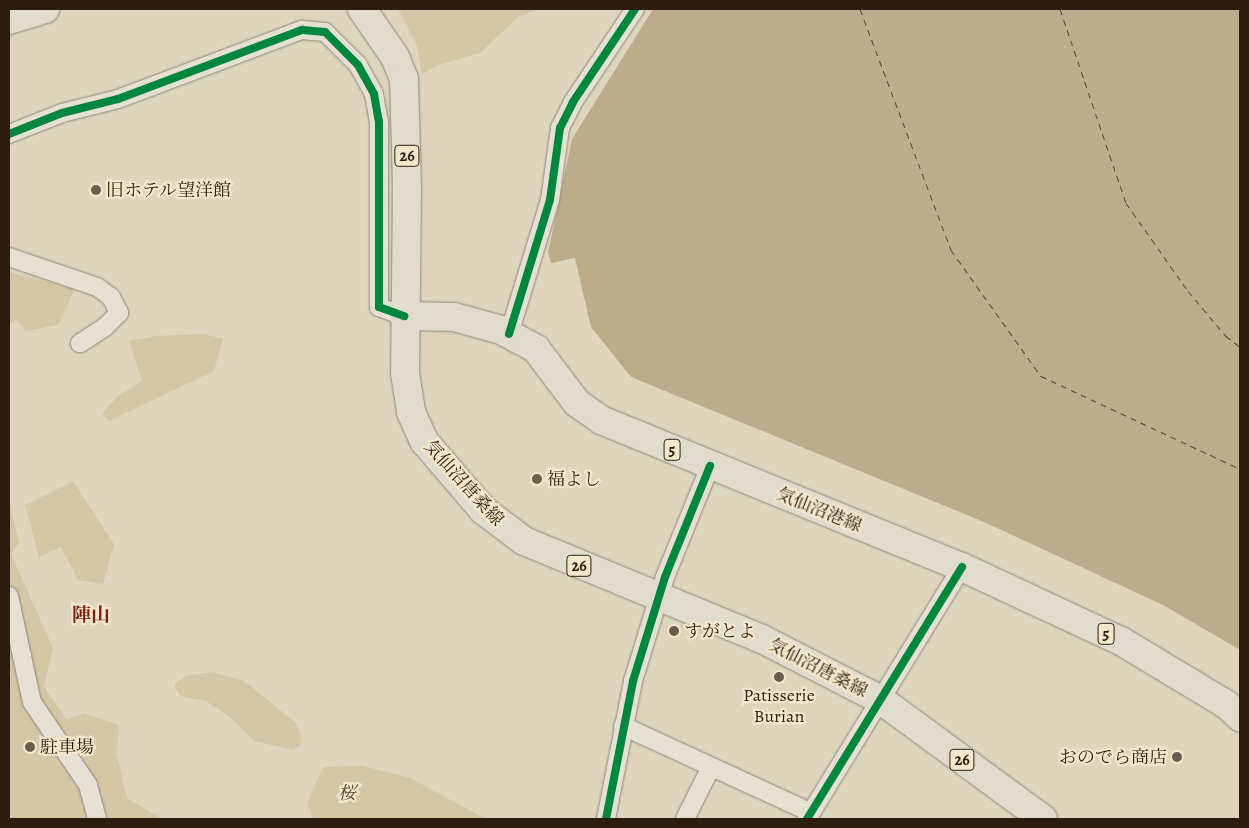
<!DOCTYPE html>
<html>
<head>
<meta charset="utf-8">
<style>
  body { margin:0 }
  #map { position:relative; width:1249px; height:828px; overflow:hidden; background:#ded5bc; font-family:Alegreya,"Noto Serif JP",serif }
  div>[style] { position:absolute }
  .green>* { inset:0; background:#d4c7a5 }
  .water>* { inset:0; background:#bbac8c }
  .ferry>* { height:1px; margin-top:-0.5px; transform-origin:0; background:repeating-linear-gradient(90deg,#594935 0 6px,transparent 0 11px) }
  .roads { filter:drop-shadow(0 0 1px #90897a) drop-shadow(0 0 1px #90897a) }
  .minor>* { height:18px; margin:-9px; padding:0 9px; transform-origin:9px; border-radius:9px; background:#e5e0d3 }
  .primary>* { height:28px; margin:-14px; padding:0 14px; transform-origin:14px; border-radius:14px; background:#e0dbcc }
  .cycleway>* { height:8px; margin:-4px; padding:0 4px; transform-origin:4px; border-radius:4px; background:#00873e }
  .dots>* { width:14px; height:14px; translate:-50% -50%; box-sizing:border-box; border:2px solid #f3e8ca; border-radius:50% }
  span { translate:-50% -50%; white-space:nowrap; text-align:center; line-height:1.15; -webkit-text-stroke:4.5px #f3e8ca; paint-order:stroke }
  .shield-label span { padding:1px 4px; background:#f3e8ca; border:1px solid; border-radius:4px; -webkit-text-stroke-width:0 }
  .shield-label { font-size:16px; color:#2d1d11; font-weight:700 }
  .poi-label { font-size:18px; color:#2d1d11 }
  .left { translate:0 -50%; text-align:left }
  .right { translate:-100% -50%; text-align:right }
  .street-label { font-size:18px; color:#2d1d11 }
  .park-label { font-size:18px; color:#5d4d38; font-style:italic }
  .neighbourhood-label { font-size:19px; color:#7a1f14; font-weight:700 }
  .frame { position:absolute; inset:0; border:10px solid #2d1d11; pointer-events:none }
</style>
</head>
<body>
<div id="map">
  <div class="green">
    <i style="clip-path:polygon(398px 9px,538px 9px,518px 17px,480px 53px,438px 65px,422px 74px,417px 46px)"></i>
    <i style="clip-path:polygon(9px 272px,75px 289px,58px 325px,25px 331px,17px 319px,9px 324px)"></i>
    <i style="clip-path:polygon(204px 334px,223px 339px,214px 371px,109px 421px,102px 414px,117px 397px,142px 381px,129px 341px,156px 336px)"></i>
    <i style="clip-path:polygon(73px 481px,114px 544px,103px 584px,78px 580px,61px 547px,39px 557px,25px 505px)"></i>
    <i style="clip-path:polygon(9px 500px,19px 543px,11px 554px,53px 648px,44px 687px,67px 720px,83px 713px,119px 725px,117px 754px,127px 798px,162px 819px,9px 819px)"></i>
    <i style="clip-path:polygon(212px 672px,244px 681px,296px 723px,303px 742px,293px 750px,254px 741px,230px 717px,206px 701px,180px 696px,174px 685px,185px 676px)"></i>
    <i style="clip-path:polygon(363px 766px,410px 778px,486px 819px,313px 819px,307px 803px,323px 767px)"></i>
  </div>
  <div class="water">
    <i style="clip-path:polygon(653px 9px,1240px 9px,1240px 650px,1163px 605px,984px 522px,631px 377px,591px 327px,575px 258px,551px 263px,548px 253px,572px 139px)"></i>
  </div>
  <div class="ferry">
    <i style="left:860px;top:9px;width:258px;rotate:69.3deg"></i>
    <i style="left:951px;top:250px;width:155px;rotate:54.5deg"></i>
    <i style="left:1041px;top:376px;width:220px;rotate:25deg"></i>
    <i style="left:1060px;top:9px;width:205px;rotate:71.2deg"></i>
    <i style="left:1126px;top:203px;width:108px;rotate:54.8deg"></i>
    <i style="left:1188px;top:291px;width:59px;rotate:49.8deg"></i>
    <i style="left:1226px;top:336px;width:18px;rotate:38deg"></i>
  </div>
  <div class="roads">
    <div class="minor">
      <i style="left:9px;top:134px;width:57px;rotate:-21.6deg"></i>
      <i style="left:62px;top:113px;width:58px;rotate:-14deg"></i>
      <i style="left:118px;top:99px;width:197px;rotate:-20.6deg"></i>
      <i style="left:302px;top:30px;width:23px;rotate:5deg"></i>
      <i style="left:325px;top:32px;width:47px;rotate:45deg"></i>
      <i style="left:358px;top:65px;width:33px;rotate:61deg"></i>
      <i style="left:374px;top:94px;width:27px;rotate:80deg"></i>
      <i style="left:379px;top:121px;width:186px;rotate:90deg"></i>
      <i style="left:379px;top:307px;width:27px;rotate:20deg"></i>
      <i style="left:9px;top:257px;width:93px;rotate:18.8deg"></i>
      <i style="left:97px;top:287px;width:17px;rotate:36deg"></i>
      <i style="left:111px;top:297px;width:18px;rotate:63deg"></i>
      <i style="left:119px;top:313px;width:20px;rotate:135deg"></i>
      <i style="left:105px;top:327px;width:30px;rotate:147deg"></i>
      <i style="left:509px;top:334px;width:140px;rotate:-73deg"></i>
      <i style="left:550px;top:200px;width:73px;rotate:-82.1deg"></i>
      <i style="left:560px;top:128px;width:29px;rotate:-63deg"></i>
      <i style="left:573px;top:102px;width:112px;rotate:-56.3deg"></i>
      <i style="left:9px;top:596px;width:108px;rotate:77.8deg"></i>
      <i style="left:32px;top:702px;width:100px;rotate:56deg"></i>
      <i style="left:88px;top:785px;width:35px;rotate:75deg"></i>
      <i style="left:623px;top:726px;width:206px;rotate:24.7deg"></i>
      <i style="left:606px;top:819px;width:141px;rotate:-78.9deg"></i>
      <i style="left:633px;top:681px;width:109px;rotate:-72.9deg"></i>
      <i style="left:665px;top:577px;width:120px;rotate:-67.9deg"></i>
      <i style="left:685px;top:819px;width:58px;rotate:-63.4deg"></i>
      <i style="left:807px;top:819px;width:296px;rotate:-58.4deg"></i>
    </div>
    <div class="primary">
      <i style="left:362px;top:9px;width:58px;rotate:55.5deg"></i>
      <i style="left:395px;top:57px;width:24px;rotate:68deg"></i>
      <i style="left:404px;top:79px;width:109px;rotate:88.4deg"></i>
      <i style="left:407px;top:188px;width:185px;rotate:90.6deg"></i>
      <i style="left:405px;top:373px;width:39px;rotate:81deg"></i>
      <i style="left:411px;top:412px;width:32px;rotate:66deg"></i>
      <i style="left:424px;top:441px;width:91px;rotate:49.5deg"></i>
      <i style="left:483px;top:510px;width:51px;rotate:37.1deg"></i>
      <i style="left:524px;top:541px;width:257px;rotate:22.4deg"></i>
      <i style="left:762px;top:639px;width:134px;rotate:27.1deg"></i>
      <i style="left:881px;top:700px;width:201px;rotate:36.3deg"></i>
      <i style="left:9px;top:20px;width:38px;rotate:-17deg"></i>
      <i style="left:404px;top:316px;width:50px;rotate:1.1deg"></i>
      <i style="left:454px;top:317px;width:49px;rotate:15.5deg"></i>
      <i style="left:501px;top:330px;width:40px;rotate:28deg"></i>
      <i style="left:536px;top:349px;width:68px;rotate:52.8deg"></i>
      <i style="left:577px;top:403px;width:29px;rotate:35deg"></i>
      <i style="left:601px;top:420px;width:390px;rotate:22.2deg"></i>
      <i style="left:962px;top:567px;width:175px;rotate:25deg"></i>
      <i style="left:1121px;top:641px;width:124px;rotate:31.1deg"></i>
      <i style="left:1227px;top:705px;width:18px;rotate:43deg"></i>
    </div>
  </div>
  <div class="cycleway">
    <i style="left:9px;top:134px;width:57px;rotate:-21.6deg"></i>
    <i style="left:62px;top:113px;width:58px;rotate:-14deg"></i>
    <i style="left:118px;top:99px;width:197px;rotate:-20.6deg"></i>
    <i style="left:302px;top:30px;width:23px;rotate:5deg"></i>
    <i style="left:325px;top:32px;width:47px;rotate:45deg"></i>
    <i style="left:358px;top:65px;width:33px;rotate:61deg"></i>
    <i style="left:374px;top:94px;width:27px;rotate:80deg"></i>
    <i style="left:379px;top:121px;width:186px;rotate:90deg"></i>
    <i style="left:379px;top:307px;width:27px;rotate:20deg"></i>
    <i style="left:509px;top:334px;width:140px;rotate:-73deg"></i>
    <i style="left:550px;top:200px;width:73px;rotate:-82.1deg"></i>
    <i style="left:560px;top:128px;width:29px;rotate:-63deg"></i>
    <i style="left:573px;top:102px;width:112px;rotate:-56.3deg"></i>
    <i style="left:606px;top:819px;width:141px;rotate:-78.9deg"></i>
    <i style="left:633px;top:681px;width:109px;rotate:-72.9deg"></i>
    <i style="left:665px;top:577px;width:120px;rotate:-67.9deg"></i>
    <i style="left:807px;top:819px;width:296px;rotate:-58.4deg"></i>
  </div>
  <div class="dots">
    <i style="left:96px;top:190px;background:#6b5d4d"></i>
    <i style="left:537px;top:479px;background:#6b5d4d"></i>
    <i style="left:674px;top:631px;background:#6b5d4d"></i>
    <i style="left:779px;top:677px;background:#6b5d4d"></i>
    <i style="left:30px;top:747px;background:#6b5d4d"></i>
    <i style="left:1177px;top:757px;background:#6b5d4d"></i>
  </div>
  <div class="shield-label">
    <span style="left:407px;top:156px">26</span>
    <span style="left:672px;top:450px">5</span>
    <span style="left:579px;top:566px">26</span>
    <span style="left:1106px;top:634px">5</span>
    <span style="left:962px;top:760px">26</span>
  </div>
  <div class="poi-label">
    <span class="left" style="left:106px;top:190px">旧ホテル望洋館</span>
    <span class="left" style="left:547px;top:479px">福よし</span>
    <span class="left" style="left:684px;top:631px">すがとよ</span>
    <span style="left:779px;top:706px">Patisserie<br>Burian</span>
    <span class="left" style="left:40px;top:747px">駐車場</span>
    <span class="right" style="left:1167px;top:757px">おのでら商店</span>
  </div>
  <div class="street-label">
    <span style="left:464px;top:483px;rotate:48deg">気仙沼唐桑線</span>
    <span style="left:819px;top:510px;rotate:22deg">気仙沼港線</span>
    <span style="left:818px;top:668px;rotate:27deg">気仙沼唐桑線</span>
  </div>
  <div class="park-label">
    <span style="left:347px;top:793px">桜</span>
  </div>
  <div class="neighbourhood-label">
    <span style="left:91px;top:616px">陣山</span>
  </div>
  <div class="frame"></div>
</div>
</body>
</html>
